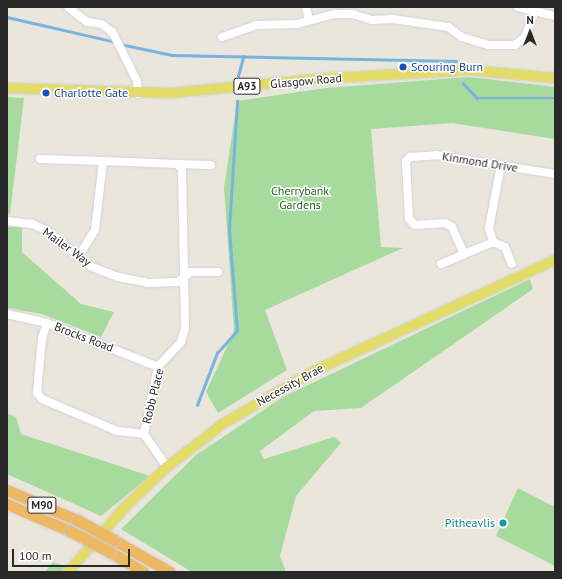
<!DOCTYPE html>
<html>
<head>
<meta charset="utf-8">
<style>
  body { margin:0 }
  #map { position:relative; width:562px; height:579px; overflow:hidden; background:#eae6dc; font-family:"PT Sans",sans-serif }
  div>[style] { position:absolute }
  .green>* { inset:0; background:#a7db9d }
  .stream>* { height:2.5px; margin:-1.25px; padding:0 1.25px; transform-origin:1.25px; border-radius:1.25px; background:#78b3e2 }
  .roads { filter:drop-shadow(0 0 1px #d1d1e0) drop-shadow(0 0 1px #d1d1e0) }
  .minor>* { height:8px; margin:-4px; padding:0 4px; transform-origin:4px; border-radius:4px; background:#fff }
  .major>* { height:10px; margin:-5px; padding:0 5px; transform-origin:5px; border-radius:5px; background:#e3dc68 }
  .highway>* { height:11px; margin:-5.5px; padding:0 5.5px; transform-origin:5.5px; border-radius:5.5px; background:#eeb862 }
  .bridges { filter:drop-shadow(0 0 1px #c7c7c7) drop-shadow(0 0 1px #c7c7c7) }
  .highway-bridge>* { height:11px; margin:-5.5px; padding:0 5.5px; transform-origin:5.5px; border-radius:5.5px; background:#eeb862 }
  .dots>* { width:11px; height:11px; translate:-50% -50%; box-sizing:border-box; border:2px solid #fff; border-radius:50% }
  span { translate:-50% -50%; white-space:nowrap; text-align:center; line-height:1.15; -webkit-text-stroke:3px #fff; paint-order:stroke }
  .shield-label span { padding:1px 3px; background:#fff; border:1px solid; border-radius:3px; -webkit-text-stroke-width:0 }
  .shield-label { font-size:11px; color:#292929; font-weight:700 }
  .transit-label { font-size:12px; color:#164399 }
  .left { translate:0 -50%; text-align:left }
  .street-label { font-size:12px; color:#292929 }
  .park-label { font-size:12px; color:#225e20 }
  .culture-label { font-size:12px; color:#0d838f }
  .right { translate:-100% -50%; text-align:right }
  .frame { position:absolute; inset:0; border:8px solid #292929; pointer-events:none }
  .north { position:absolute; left:510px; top:12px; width:40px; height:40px; -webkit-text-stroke:3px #fff; paint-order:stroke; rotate:0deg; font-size:11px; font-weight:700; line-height:16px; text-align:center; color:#292929 }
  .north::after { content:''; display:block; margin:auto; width:14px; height:18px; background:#292929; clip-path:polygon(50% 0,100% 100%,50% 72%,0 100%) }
  .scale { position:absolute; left:12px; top:549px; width:118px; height:18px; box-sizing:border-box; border:2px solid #292929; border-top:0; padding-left:5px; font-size:12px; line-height:14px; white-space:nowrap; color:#292929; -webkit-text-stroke:3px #fff; paint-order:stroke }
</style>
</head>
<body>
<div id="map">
  <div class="green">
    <i style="clip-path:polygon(468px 77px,555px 87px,555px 139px,452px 123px,371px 129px,381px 247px,403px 248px,265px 310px,287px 370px,218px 413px,206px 392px,234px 331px,224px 188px,237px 101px,326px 88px)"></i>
    <i style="clip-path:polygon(7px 97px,24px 98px,10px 214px,7px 213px)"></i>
    <i style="clip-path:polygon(7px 227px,22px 227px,22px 252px,81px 304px,114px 312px,101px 337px,42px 314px,7px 308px)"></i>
    <i style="clip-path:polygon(530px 279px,533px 289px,361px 408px,314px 411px,260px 451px,264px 459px,334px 437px,341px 443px,296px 496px,280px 556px,286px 572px,192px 572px,121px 529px,196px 455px,283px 397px)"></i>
    <i style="clip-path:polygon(7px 413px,16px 417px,21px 434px,150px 476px,101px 516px,7px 474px)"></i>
    <i style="clip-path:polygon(518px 488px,555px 507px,555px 566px,496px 536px)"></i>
    <i style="clip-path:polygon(53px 562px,83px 572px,45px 572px)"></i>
  </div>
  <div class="stream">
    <i style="left:7px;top:17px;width:112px;rotate:12.9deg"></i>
    <i style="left:120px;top:44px;width:53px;rotate:11.9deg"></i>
    <i style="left:172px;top:55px;width:284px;rotate:1.2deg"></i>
    <i style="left:238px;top:76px;width:20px;rotate:-75deg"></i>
    <i style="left:463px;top:83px;width:21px;rotate:47deg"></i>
    <i style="left:477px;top:98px;width:78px"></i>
    <i style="left:197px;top:405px;width:56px;rotate:-69deg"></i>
    <i style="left:217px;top:353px;width:30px;rotate:-48deg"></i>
    <i style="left:237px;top:331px;width:102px;rotate:-94.5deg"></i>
    <i style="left:229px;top:229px;width:128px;rotate:-86.4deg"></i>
  </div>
  <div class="roads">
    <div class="minor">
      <i style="left:68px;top:7px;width:24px;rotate:38deg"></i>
      <i style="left:87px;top:22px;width:15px;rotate:8deg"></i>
      <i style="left:102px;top:24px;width:14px;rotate:39deg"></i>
      <i style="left:113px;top:33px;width:54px;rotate:63.4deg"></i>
      <i style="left:137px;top:81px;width:13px;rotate:86deg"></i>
      <i style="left:306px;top:7px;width:13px;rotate:77deg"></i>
      <i style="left:518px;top:7px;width:38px;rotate:14deg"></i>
      <i style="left:222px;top:37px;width:36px;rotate:-19deg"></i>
      <i style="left:256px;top:25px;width:41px;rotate:-1.4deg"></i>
      <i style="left:297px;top:24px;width:39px;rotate:-15deg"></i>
      <i style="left:335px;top:14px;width:18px"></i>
      <i style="left:353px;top:14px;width:20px;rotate:18deg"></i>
      <i style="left:372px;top:20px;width:21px;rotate:-3deg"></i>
      <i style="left:393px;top:19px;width:56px;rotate:8.3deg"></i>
      <i style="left:448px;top:27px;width:17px;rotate:36deg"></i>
      <i style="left:462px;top:37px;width:28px;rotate:17deg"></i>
      <i style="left:489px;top:45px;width:26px"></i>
      <i style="left:515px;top:45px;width:13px;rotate:-39deg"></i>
      <i style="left:525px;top:37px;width:28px;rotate:-69deg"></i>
      <i style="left:40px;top:159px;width:63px;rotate:1.8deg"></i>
      <i style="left:177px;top:164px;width:34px;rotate:2deg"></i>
      <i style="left:7px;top:221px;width:25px;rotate:7deg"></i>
      <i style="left:32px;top:224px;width:15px;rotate:23deg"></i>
      <i style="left:46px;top:230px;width:59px;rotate:38.8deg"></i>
      <i style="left:92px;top:267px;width:28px;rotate:21deg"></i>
      <i style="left:118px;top:277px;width:31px;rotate:11deg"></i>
      <i style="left:148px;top:283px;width:30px;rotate:-2deg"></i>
      <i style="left:178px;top:282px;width:16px;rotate:-38deg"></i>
      <i style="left:191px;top:272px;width:27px"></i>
      <i style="left:493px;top:242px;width:13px;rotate:23deg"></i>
      <i style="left:505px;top:247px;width:18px;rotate:68deg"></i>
      <i style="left:464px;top:254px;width:31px;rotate:-22deg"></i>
      <i style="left:493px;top:242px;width:15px;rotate:-106deg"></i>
      <i style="left:489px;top:228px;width:64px;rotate:-79.2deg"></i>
      <i style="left:78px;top:257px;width:32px;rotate:-58deg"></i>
      <i style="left:95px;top:230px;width:69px;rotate:-83.4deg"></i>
      <i style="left:103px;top:161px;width:74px;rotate:2.3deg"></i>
      <i style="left:177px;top:164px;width:7px;rotate:45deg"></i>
      <i style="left:182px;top:169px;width:159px;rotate:88.9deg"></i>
      <i style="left:185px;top:328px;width:15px;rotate:106deg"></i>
      <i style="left:181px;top:342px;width:34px;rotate:133deg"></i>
      <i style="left:158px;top:367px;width:68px;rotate:101.8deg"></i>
      <i style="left:144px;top:434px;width:40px;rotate:55.1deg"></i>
      <i style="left:441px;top:264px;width:25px;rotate:-23deg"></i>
      <i style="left:464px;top:254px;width:30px;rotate:-114deg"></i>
      <i style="left:452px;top:227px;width:8px;rotate:-150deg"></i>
      <i style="left:445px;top:223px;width:30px;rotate:176deg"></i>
      <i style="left:415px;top:225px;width:8px;rotate:-135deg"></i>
      <i style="left:409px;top:219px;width:58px;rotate:-93deg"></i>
      <i style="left:406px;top:161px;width:6px;rotate:-45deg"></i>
      <i style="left:410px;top:157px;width:26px;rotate:-4deg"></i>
      <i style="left:436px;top:155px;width:121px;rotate:9.1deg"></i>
      <i style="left:7px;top:314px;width:41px;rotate:12.7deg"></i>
      <i style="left:47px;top:323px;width:119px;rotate:21.6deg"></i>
      <i style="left:47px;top:323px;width:16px;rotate:108deg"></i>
      <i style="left:42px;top:338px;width:55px;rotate:95.2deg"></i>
      <i style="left:37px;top:393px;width:8px;rotate:50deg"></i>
      <i style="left:42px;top:399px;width:82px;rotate:23.1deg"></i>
      <i style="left:117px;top:431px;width:27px;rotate:6deg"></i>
    </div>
    <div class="major">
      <i style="left:7px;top:88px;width:163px;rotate:1.8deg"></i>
      <i style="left:170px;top:93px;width:148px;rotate:-5.4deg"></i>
      <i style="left:317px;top:79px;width:153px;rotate:-3.4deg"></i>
      <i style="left:470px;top:70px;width:85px;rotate:5.4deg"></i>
      <i style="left:68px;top:572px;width:88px;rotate:-48.7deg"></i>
      <i style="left:126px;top:506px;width:57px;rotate:-43.6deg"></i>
      <i style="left:167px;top:467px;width:72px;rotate:-37.7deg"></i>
      <i style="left:224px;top:423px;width:108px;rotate:-29.9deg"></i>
      <i style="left:318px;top:369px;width:261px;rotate:-24.7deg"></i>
    </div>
    <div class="highway">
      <i style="left:7px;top:490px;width:76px;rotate:23.2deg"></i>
      <i style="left:7px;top:504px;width:69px;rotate:23.2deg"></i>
      <i style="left:114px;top:540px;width:64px;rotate:29.7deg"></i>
      <i style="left:110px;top:552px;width:39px;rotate:31deg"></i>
    </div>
  </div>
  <div class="bridges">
    <div class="highway-bridge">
      <i style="left:77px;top:520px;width:42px;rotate:28.4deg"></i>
      <i style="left:70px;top:531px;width:45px;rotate:27.7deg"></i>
    </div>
  </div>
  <div class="dots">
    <i style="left:403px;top:67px;background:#1a4fb4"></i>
    <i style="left:46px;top:93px;background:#1a4fb4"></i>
    <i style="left:503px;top:523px;background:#0f9aa8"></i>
  </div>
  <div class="shield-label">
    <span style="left:247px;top:86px">A93</span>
    <span style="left:42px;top:505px">M90</span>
  </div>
  <div class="transit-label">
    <span class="left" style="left:411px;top:67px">Scouring Burn</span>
    <span class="left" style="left:54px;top:93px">Charlotte Gate</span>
  </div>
  <div class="street-label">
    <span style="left:306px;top:81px;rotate:-5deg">Glasgow Road</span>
    <span style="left:480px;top:162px;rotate:9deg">Kinmond Drive</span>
    <span style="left:67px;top:247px;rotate:36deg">Mailer Way</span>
    <span style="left:84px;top:337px;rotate:21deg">Brocks Road</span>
    <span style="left:290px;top:385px;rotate:-29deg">Necessity Brae</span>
    <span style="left:153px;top:396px;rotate:-76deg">Robb Place</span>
  </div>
  <div class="park-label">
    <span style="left:300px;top:198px">Cherrybank<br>Gardens</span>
  </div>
  <div class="culture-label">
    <span class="right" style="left:495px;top:523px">Pitheavlis</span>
  </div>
  <div class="frame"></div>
  <div class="north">N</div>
  <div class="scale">100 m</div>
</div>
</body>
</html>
